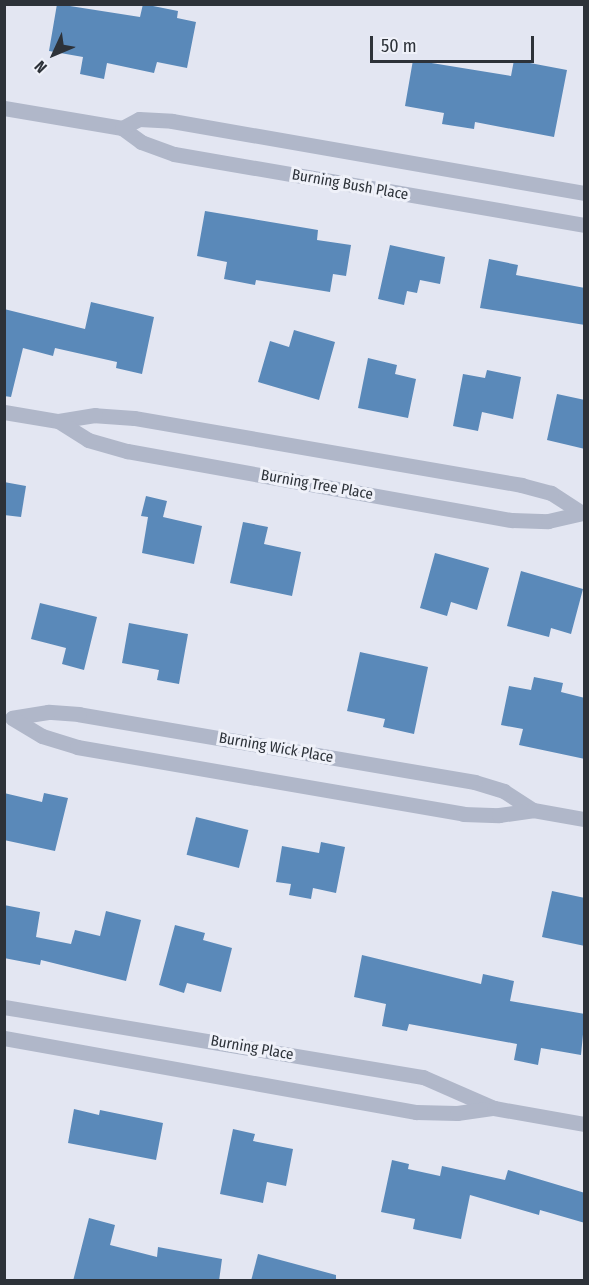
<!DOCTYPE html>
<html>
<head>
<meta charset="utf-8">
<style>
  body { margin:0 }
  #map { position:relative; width:589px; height:1285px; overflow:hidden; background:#e3e6f2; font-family:"Fira Sans Condensed",sans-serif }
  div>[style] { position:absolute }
  .building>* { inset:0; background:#5a89b9; transform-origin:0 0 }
  .minor>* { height:15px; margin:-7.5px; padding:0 7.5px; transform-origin:7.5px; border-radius:7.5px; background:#b0b7c9 }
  span { translate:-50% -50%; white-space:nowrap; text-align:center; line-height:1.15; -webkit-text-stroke:6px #eff1f9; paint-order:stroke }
  .street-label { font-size:15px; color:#2d3239 }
  .frame { position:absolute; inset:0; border:6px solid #2d3239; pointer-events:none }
  .north { position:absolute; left:24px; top:24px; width:60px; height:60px; -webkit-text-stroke:4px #eff1f9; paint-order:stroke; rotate:226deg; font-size:16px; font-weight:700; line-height:24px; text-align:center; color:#2d3239 }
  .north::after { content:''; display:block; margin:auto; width:21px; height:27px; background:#2d3239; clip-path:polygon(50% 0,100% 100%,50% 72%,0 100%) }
  .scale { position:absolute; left:370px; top:36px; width:164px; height:27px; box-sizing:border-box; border:3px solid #2d3239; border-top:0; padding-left:8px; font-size:18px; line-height:21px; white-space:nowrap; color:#2d3239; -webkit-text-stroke:4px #eff1f9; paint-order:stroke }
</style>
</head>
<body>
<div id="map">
  <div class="building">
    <i style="clip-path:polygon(57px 4px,140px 17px,143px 4px,178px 11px,177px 18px,196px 22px,187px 68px,157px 62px,154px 73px,107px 63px,104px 79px,80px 74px,83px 57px,49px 51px)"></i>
    <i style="clip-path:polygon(413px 60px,511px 76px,514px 60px,567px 70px,554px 137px,475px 122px,474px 129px,442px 124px,444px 113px,405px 106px)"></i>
    <i style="clip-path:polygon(205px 211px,318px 230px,317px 240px,351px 245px,346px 276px,333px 274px,330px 292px,256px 280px,255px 285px,224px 279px,227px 262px,197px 256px)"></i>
    <i style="clip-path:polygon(390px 245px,445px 257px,440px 284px,420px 280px,417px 293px,407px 291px,404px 305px,378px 299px)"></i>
    <i style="clip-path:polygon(489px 259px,518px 265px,516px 275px,585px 288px,585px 325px,480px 308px)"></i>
    <i style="clip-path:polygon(91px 302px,154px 317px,142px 374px,116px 368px,117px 362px,55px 348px,53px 356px,23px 348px,11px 397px,4px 396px,4px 309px,85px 329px)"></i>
    <i style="clip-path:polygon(294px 330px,335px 342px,319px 400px,258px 382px,270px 341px,289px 347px)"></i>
    <i style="clip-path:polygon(368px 358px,397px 365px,395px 374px,416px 379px,408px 418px,358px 408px)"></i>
    <i style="clip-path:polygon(487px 370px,521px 377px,513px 419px,482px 412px,478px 431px,453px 426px,463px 374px,485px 378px)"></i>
    <i style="clip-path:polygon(557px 394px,585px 400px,585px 449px,547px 440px)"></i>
    <i style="clip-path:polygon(4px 482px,26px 486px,21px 517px,4px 515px)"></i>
    <i style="clip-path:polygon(146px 496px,167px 501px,163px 517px,202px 526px,194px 564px,142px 553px,148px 517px,141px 516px)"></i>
    <i style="clip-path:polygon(243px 522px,268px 527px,264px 544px,301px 552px,292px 596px,230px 583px)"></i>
    <i style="clip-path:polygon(435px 553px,489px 568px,477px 610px,451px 602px,447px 616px,420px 608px)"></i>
    <i style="clip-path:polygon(521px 571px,583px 589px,571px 634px,551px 628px,549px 637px,507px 626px)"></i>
    <i style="clip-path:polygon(40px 603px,97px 617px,84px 670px,62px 664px,66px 648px,31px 639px)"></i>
    <i style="clip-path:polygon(129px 623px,188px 634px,179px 684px,157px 680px,159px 670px,122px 663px)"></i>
    <i style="clip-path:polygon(360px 652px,428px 667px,414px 734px,383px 727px,385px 719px,347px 711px)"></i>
    <i style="clip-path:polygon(534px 677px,563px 683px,561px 692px,585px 698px,585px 759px,519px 745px,523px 729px,501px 725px,509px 686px,531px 690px)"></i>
    <i style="clip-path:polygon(4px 793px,42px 802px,44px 793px,68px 798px,55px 851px,4px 840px)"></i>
    <i style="left:196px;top:817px;width:54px;height:39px;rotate:14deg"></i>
    <i style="clip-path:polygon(321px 842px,345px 847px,336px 893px,313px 888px,311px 899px,289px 895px,291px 884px,276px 882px,282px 846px,319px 853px)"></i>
    <i style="clip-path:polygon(552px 891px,585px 898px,585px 946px,542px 937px)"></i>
    <i style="clip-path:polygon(4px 905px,40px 912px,36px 937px,71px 944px,75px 930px,100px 936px,106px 911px,141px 920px,126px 981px,41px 960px,40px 965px,4px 958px)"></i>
    <i style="clip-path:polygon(175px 925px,205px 933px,203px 940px,232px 948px,221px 992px,187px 983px,184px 993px,159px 985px)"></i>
    <i style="clip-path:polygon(362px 955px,481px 984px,483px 974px,514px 981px,510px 1001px,585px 1014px,581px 1055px,541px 1048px,538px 1065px,514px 1060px,517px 1044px,409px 1024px,407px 1031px,382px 1026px,386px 1004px,354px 997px)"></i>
    <i style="clip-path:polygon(74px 1109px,99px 1115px,100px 1110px,163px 1123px,156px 1160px,68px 1143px)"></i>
    <i style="clip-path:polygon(233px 1129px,255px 1134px,253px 1141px,293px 1149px,286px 1186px,267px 1182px,263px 1203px,220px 1194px)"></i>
    <i style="clip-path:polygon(392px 1160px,409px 1164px,408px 1169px,440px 1176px,442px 1166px,505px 1180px,508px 1170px,585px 1193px,585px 1223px,540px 1210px,539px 1215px,470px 1195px,461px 1239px,413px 1229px,415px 1219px,381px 1212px)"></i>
    <i style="clip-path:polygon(89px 1218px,115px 1225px,110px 1245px,157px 1257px,158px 1247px,222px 1259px,219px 1281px,73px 1281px)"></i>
    <i style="clip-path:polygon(258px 1254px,336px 1275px,336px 1281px,251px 1281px)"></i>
  </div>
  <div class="minor">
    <i style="left:4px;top:108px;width:120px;rotate:9.6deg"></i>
    <i style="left:122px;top:128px;width:24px;rotate:36deg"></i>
    <i style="left:141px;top:142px;width:35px;rotate:20deg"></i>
    <i style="left:174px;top:154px;width:416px;rotate:9.8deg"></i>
    <i style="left:122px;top:128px;width:19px;rotate:-28deg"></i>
    <i style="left:139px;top:119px;width:33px;rotate:3deg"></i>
    <i style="left:172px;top:121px;width:418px;rotate:9.9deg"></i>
    <i style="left:4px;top:412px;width:55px;rotate:9.5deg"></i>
    <i style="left:582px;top:513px;width:37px;rotate:-147deg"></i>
    <i style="left:551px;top:493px;width:30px;rotate:-165deg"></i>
    <i style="left:522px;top:485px;width:394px;rotate:-170.2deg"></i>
    <i style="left:134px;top:418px;width:39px;rotate:-176deg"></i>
    <i style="left:95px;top:415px;width:37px;rotate:171deg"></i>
    <i style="left:58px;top:421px;width:36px;rotate:32deg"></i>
    <i style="left:88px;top:440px;width:41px;rotate:15.8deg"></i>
    <i style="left:127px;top:451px;width:391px;rotate:10.2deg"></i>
    <i style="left:512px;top:520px;width:36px;rotate:2deg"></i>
    <i style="left:548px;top:521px;width:37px;rotate:-13deg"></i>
    <i style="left:533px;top:810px;width:35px;rotate:-147deg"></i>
    <i style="left:504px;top:791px;width:30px;rotate:-163deg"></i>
    <i style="left:475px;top:782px;width:402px;rotate:-170.3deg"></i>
    <i style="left:79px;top:714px;width:31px;rotate:-176deg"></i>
    <i style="left:48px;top:712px;width:36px;rotate:171deg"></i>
    <i style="left:12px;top:718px;width:35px;rotate:31deg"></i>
    <i style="left:42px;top:736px;width:37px;rotate:17deg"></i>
    <i style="left:77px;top:747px;width:392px;rotate:9.8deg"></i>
    <i style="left:463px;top:814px;width:36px;rotate:2deg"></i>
    <i style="left:499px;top:815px;width:34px;rotate:-8deg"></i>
    <i style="left:533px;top:810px;width:52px;rotate:10deg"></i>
    <i style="left:4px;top:1007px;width:425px;rotate:9.5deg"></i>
    <i style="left:423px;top:1077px;width:77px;rotate:23.6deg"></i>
    <i style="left:4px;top:1038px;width:419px;rotate:10.2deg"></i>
    <i style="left:416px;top:1112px;width:41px;rotate:1.4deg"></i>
    <i style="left:457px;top:1113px;width:37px;rotate:-8deg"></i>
    <i style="left:494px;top:1108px;width:91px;rotate:10.1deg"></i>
  </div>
  <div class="street-label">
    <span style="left:350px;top:185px;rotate:10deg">Burning Bush Place</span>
    <span style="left:317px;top:485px;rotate:10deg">Burning Tree Place</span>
    <span style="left:276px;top:748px;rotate:10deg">Burning Wick Place</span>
    <span style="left:252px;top:1048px;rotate:10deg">Burning Place</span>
  </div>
  <div class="frame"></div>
  <div class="north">N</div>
  <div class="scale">50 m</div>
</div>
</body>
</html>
